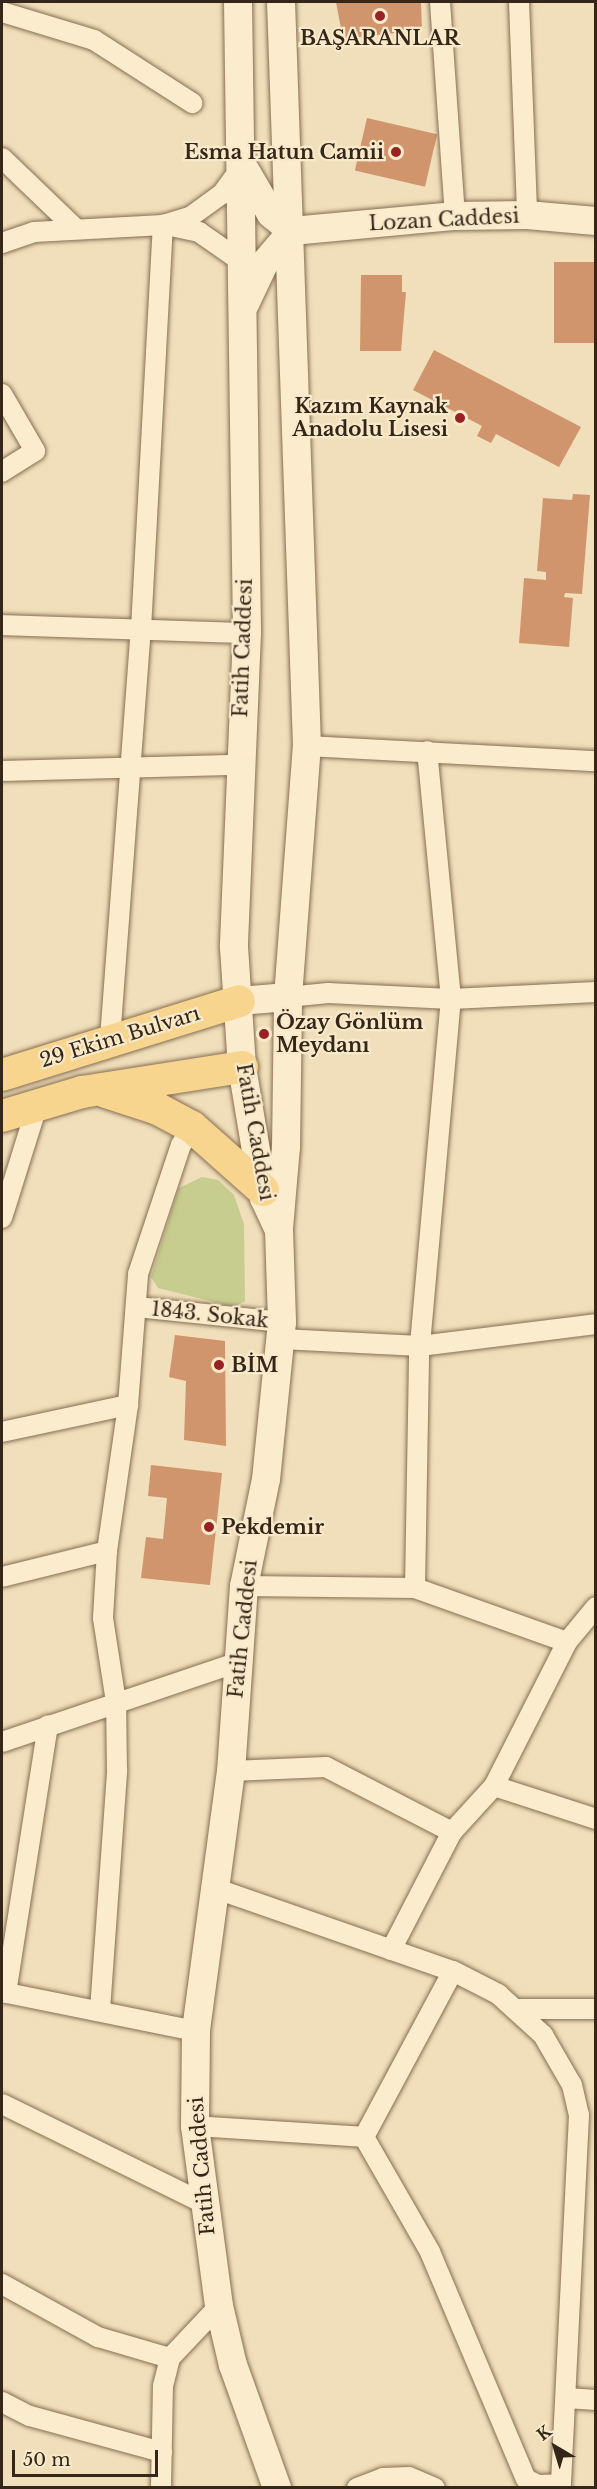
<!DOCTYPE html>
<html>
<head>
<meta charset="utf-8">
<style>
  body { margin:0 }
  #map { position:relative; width:597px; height:2489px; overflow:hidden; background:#f0dfba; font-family:"Libre Baskerville",serif }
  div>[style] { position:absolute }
  .green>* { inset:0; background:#c7cd8e }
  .building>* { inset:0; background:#d0956d; transform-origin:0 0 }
  .roads { filter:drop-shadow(0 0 2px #876e54) drop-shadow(0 0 2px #876e54) }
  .minor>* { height:20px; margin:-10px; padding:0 10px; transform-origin:10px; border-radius:10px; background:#faeccd }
  .secondary>* { height:28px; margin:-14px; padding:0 14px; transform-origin:14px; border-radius:14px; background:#faeccd }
  .primary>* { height:32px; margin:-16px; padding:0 16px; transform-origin:16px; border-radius:16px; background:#f7d58e }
  .dots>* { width:16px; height:16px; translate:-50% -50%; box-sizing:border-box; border:3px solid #f7e9c9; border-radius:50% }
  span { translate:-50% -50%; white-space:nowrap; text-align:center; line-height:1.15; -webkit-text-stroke:4.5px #f7e9c9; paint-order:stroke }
  .poi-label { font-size:20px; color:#35261a; font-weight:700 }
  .right { translate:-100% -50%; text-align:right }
  .left { translate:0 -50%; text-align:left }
  .street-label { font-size:20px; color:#35261a }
  .frame { position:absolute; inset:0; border:3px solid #35261a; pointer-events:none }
  .north { position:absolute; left:525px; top:2417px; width:60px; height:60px; -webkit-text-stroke:4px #f7e9c9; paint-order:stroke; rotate:322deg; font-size:16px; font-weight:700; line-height:24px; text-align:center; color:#35261a }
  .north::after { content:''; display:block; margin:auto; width:21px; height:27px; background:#35261a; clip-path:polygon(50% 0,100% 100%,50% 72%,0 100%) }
  .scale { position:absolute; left:12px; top:2450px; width:146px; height:27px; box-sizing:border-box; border:3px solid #35261a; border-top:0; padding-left:8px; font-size:18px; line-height:21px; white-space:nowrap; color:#35261a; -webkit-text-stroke:4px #f7e9c9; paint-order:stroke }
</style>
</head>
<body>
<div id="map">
  <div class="green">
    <i style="clip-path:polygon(202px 1177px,218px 1180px,234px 1195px,244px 1224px,245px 1301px,234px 1307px,158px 1288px,151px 1277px,179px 1188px)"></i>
  </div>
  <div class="building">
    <i style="clip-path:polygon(336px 2px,421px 2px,422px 30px,343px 39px)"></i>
    <i style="left:367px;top:118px;width:72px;height:54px;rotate:13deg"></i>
    <i style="left:596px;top:262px;width:81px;height:42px;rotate:90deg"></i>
    <i style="clip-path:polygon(361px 275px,402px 275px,402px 292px,406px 292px,401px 351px,360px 351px)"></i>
    <i style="clip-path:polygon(434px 350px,581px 427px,559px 467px,496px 434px,491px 443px,477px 436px,482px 426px,413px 390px)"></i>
    <i style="clip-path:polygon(573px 494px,590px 495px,582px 594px,565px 593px,564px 597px,573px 598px,569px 647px,519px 643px,524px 578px,546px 580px,546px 572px,537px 571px,543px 498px,572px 500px)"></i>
    <i style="clip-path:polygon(175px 1335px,225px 1341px,226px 1446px,184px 1440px,186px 1381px,169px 1377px)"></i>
    <i style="clip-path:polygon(151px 1465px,222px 1473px,210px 1585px,141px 1578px,146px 1537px,163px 1539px,167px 1498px,148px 1496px)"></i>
  </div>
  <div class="roads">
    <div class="minor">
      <i style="left:440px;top:2px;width:215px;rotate:86deg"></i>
      <i style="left:519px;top:2px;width:213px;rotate:87.8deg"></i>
      <i style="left:2px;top:12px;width:96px;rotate:16.9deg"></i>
      <i style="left:94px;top:40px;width:117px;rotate:32.7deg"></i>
      <i style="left:2px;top:158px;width:103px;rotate:43.8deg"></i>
      <i style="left:166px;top:225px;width:34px;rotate:12deg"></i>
      <i style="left:199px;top:232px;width:52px;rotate:34.9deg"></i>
      <i style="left:2px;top:243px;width:34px;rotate:-19deg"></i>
      <i style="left:34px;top:232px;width:129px;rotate:-3.1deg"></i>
      <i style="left:163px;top:225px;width:28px;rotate:-17deg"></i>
      <i style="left:190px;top:217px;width:39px;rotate:-36deg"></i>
      <i style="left:222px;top:194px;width:32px;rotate:-54deg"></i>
      <i style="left:2px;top:394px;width:66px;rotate:59.9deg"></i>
      <i style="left:35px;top:451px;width:39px;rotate:148deg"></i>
      <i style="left:2px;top:625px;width:245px;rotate:1.9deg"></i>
      <i style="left:307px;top:746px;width:289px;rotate:3deg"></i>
      <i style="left:2px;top:771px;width:236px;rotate:-1.5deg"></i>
      <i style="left:288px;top:997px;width:40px;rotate:-5.7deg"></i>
      <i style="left:328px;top:993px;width:123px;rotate:2.8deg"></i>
      <i style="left:451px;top:999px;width:145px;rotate:-2.8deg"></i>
      <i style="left:110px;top:1039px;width:411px;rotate:-85.7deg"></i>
      <i style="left:141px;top:629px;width:405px;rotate:-86.9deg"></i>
      <i style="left:2px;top:1218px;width:121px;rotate:-72.6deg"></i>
      <i style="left:137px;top:1307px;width:146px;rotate:5.9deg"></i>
      <i style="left:281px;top:1339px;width:139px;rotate:2.9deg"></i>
      <i style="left:420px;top:1346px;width:177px;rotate:-7.1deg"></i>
      <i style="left:2px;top:1432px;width:129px;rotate:-12.1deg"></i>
      <i style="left:2px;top:1577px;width:108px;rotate:-13.9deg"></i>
      <i style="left:244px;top:1586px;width:171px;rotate:0.7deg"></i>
      <i style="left:415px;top:1588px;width:161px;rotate:19.6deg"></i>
      <i style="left:415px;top:1588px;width:232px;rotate:-89deg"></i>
      <i style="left:419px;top:1356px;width:358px;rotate:-84.9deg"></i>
      <i style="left:451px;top:999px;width:249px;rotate:-95.5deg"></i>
      <i style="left:2px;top:1742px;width:247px;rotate:-18.7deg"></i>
      <i style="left:231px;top:1771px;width:95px;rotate:-2.4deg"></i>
      <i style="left:326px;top:1767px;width:142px;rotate:27.3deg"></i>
      <i style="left:494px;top:1786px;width:107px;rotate:17.9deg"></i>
      <i style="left:214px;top:1888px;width:253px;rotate:19.2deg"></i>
      <i style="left:453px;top:1971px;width:51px;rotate:27.1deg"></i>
      <i style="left:498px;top:1994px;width:61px;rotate:42.3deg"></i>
      <i style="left:543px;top:2035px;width:58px;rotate:59.9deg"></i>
      <i style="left:572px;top:2085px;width:31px;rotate:77deg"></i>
      <i style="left:579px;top:2115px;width:373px;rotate:92.8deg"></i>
      <i style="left:391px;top:1950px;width:133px;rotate:-62.7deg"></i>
      <i style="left:452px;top:1832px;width:62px;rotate:-47.6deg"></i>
      <i style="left:494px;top:1786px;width:161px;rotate:-63.1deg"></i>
      <i style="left:567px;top:1642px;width:45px;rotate:-50.4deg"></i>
      <i style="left:2px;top:1992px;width:198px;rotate:11.4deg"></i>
      <i style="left:6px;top:1993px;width:271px;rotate:-81.1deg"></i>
      <i style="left:515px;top:2009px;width:81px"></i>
      <i style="left:100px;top:2010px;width:241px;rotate:-85.9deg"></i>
      <i style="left:117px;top:1770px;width:68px;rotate:-90.8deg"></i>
      <i style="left:116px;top:1702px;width:85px;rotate:-98.8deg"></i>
      <i style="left:103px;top:1618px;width:67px;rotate:-86.6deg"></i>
      <i style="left:107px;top:1551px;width:148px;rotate:-81.8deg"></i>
      <i style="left:128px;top:1405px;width:131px;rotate:-85.6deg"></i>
      <i style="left:138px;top:1274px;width:136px;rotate:-71.6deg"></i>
      <i style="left:181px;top:1145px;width:21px;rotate:-59deg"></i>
      <i style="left:2px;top:2104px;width:224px;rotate:26.2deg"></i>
      <i style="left:195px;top:2126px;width:169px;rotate:3.7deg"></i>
      <i style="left:364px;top:2137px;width:133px;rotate:60.1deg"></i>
      <i style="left:430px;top:2252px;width:246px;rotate:67.1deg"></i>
      <i style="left:526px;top:2479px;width:13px;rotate:27deg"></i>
      <i style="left:538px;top:2485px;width:23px;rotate:-2deg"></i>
      <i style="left:364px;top:2137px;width:188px;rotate:-61.8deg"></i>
      <i style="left:2px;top:2284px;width:110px;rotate:28.9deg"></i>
      <i style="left:98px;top:2337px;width:75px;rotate:16.3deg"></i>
      <i style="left:567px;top:2398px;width:29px;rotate:4deg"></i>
      <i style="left:2px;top:2402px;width:31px;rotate:27deg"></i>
      <i style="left:30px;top:2416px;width:137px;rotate:15.3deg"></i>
      <i style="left:161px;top:2488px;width:102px;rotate:-88.9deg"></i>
      <i style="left:163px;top:2386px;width:29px;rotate:-76deg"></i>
      <i style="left:170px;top:2358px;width:71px;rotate:-46.7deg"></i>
      <i style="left:357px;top:2488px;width:28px;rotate:-21deg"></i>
      <i style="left:383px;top:2478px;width:26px;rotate:-2deg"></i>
      <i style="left:409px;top:2477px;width:28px;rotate:23deg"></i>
    </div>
    <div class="secondary">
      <i style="left:238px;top:2px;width:631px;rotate:89.18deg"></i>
      <i style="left:247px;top:633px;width:314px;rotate:92.4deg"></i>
      <i style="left:234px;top:947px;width:120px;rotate:86.2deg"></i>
      <i style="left:242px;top:1067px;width:133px;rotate:80.5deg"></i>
      <i style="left:264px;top:1198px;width:35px;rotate:65deg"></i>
      <i style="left:279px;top:1230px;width:92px;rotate:88.1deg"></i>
      <i style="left:282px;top:1322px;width:158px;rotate:95.8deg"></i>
      <i style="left:266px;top:1479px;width:109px;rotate:101.6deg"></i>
      <i style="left:244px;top:1586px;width:185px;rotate:94deg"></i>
      <i style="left:231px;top:1771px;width:262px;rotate:97.7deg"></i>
      <i style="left:196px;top:2031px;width:95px;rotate:90.6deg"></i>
      <i style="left:195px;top:2126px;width:182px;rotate:82.4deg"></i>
      <i style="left:219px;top:2306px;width:61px;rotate:76.7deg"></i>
      <i style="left:233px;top:2365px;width:131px;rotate:70.3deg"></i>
      <i style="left:244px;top:168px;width:53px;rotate:59.6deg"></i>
      <i style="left:271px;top:214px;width:27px;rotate:39deg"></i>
      <i style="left:292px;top:231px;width:164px;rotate:-5.3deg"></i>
      <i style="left:455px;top:216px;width:72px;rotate:-0.8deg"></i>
      <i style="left:527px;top:215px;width:69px;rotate:5deg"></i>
      <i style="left:245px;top:304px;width:44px;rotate:-64.6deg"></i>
      <i style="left:264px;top:264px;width:43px;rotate:-49.7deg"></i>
      <i style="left:239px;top:1001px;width:49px;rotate:-4.7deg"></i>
      <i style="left:279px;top:1228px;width:81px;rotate:-85.1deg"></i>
      <i style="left:286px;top:1147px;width:150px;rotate:-89.2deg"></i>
      <i style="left:288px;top:997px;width:252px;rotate:-85.7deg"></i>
      <i style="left:307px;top:746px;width:744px;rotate:-92deg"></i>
    </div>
    <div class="primary">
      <i style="left:2px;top:1075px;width:248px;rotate:-17.3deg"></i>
      <i style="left:106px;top:1092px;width:55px;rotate:18.1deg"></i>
      <i style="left:158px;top:1109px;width:38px;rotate:28deg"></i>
      <i style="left:192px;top:1127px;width:95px;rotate:41.6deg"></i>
      <i style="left:2px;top:1116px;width:84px;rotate:-16.7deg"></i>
      <i style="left:82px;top:1092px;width:162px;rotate:-8.9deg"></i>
    </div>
  </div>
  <div class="dots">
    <i style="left:380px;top:16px;background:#982123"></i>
    <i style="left:396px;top:152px;background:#982123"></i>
    <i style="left:460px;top:418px;background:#982123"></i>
    <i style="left:264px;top:1034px;background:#982123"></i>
    <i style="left:219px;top:1365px;background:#982123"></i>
    <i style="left:209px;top:1527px;background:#982123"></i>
  </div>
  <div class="poi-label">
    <span style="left:380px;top:38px">BAŞARANLAR</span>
    <span class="right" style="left:384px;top:152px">Esma Hatun Camii</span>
    <span class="right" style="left:448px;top:418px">Kazım Kaynak<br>Anadolu Lisesi</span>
    <span class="left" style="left:276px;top:1034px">Özay Gönlüm<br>Meydanı</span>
    <span class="left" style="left:231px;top:1365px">BİM</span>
    <span class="left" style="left:221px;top:1527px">Pekdemir</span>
  </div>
  <div class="street-label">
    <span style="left:444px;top:220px;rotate:-3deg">Lozan Caddesi</span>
    <span style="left:243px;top:648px;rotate:-88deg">Fatih Caddesi</span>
    <span style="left:120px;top:1037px;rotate:-17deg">29 Ekim Bulvarı</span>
    <span style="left:255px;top:1132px;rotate:80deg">Fatih Caddesi</span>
    <span style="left:210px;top:1315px;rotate:6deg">1843. Sokak</span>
    <span style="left:243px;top:1629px;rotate:-84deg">Fatih Caddesi</span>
    <span style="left:202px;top:2166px;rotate:-95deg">Fatih Caddesi</span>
  </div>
  <div class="frame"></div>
  <div class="north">K</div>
  <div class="scale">50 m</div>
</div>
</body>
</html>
